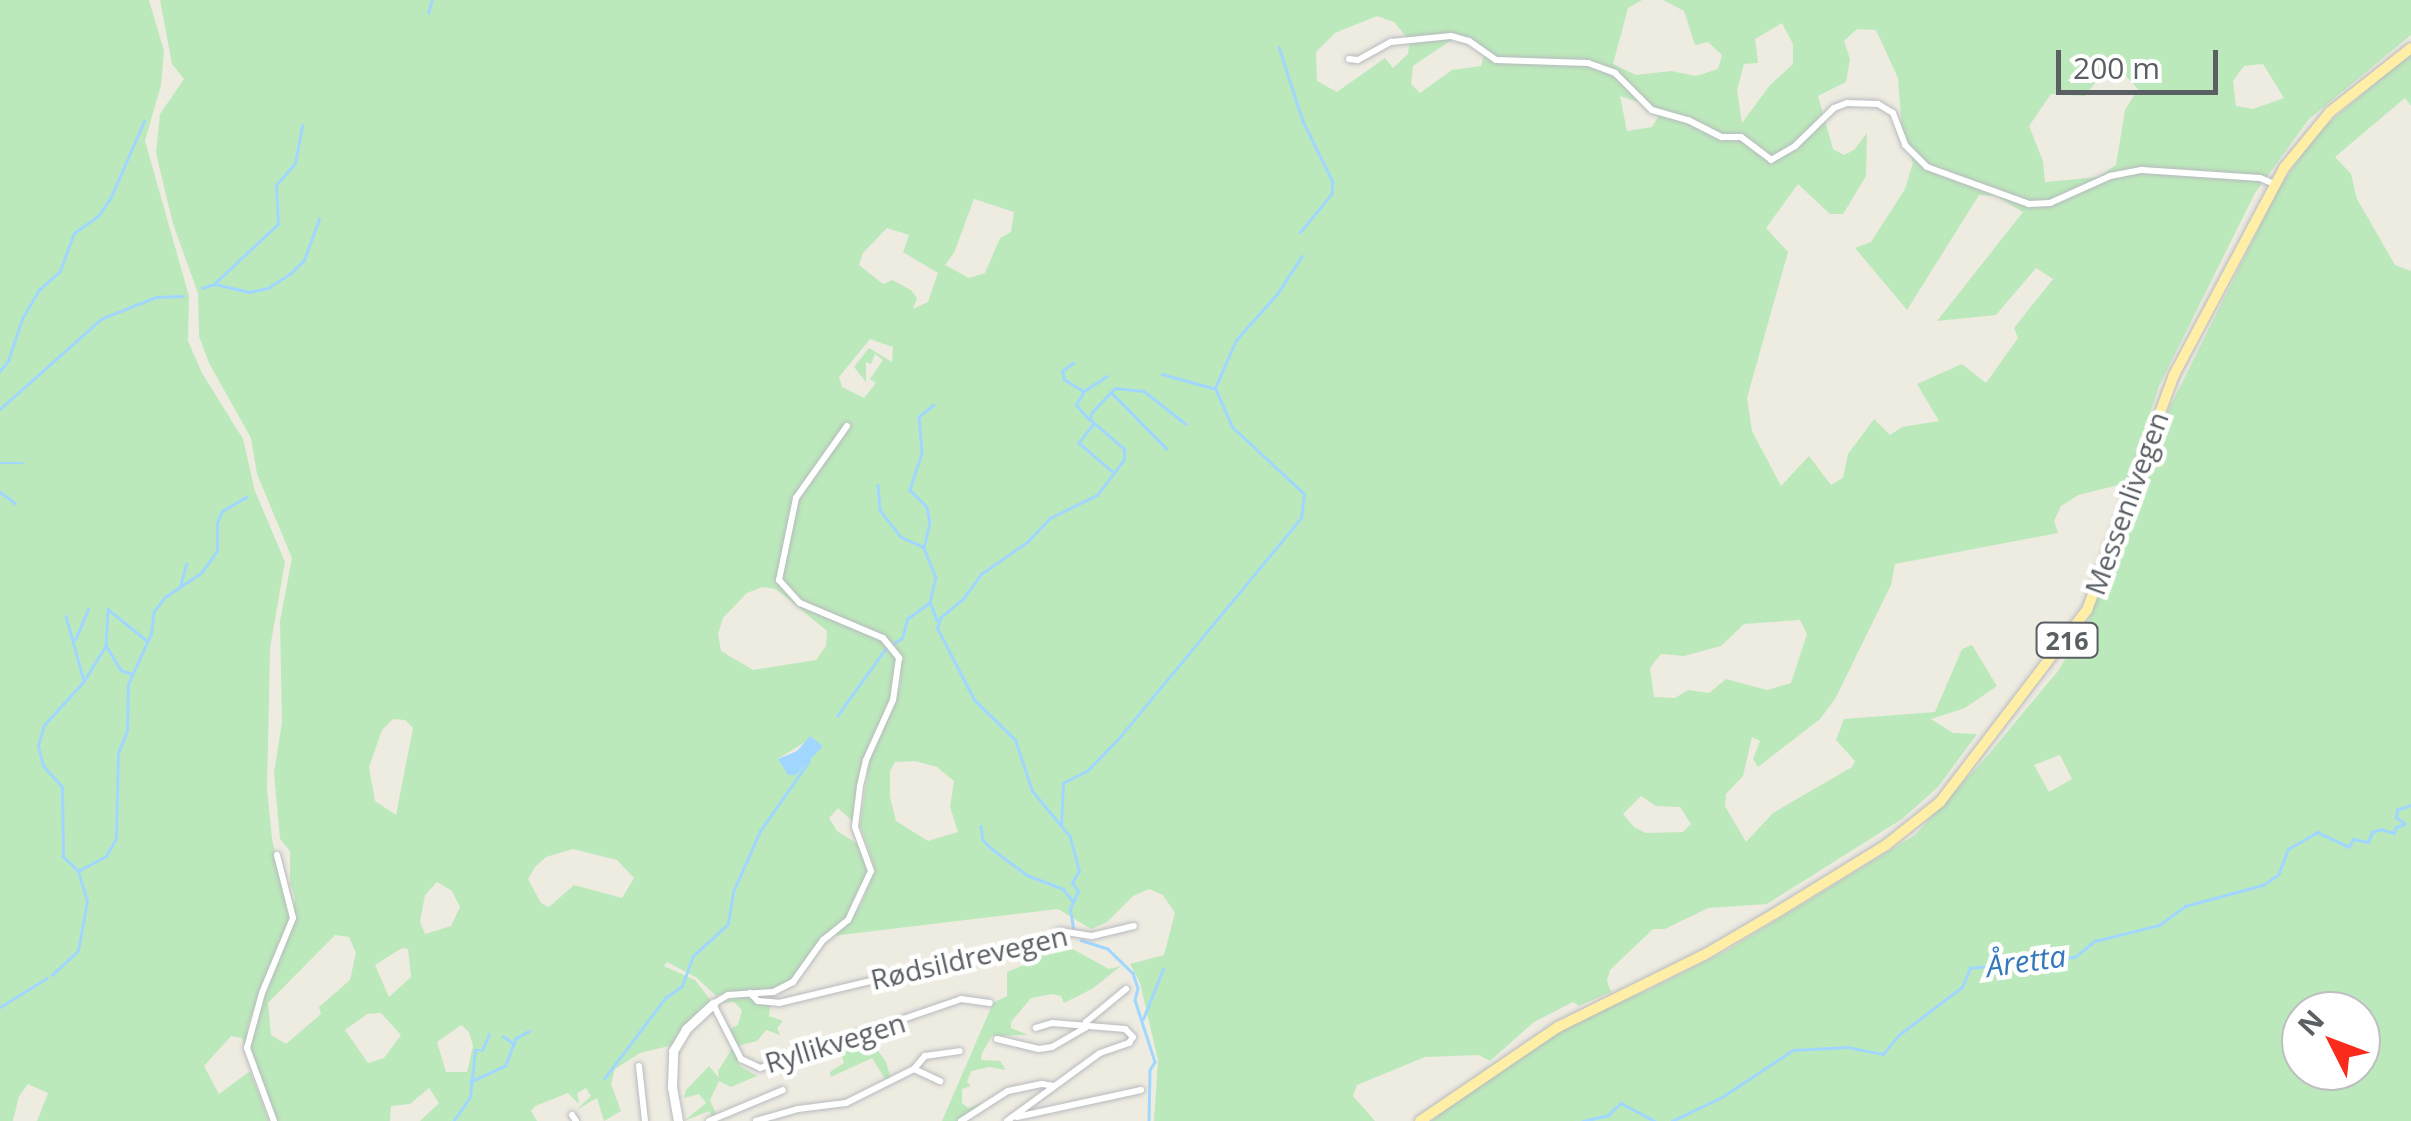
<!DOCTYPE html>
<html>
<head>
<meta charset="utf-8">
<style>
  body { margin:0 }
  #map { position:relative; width:2411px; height:1121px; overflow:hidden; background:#eeebe1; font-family:"Open Sans",sans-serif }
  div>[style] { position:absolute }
  .green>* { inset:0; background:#bce9bb }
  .water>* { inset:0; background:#a1d7ff }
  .stream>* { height:2.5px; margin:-1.25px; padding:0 1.25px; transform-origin:1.25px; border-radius:1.25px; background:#a1d7ff }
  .roads { filter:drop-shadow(0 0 2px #b7babf) drop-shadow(0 0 2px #b7babf) }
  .street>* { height:6px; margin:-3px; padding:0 3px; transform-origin:3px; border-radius:3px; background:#fff }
  .secondary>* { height:9px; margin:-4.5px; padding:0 4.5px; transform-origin:4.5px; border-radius:4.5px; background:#fff }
  .primary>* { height:10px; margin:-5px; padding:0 5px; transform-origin:5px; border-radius:5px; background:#ffefa6 }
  span { translate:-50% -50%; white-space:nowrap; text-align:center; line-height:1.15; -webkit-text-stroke:9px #fff; paint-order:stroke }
  .shield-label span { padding:2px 8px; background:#fff; border:2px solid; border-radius:8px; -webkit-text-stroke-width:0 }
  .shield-label { font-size:25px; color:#5a5f64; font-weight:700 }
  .street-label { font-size:28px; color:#5a5f64 }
  .water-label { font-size:30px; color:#3478ba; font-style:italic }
  .north { position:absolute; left:2281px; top:991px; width:100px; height:100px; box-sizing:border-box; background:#fff; border:2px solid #bdbfc1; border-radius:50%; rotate:312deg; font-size:28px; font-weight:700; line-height:40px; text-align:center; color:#5a5f64 }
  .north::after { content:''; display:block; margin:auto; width:35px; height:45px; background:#f92b1d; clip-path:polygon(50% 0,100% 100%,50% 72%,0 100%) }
  .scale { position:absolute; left:2056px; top:50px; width:162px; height:45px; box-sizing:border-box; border:5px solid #5a5f64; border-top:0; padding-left:12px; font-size:30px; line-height:35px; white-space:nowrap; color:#5a5f64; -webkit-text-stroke:8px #fff; paint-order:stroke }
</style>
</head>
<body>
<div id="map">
  <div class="green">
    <i style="clip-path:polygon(0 0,149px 0,164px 51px,161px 85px,145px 141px,189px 296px,188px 341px,202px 373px,243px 439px,255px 491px,285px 562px,270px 648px,267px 789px,272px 839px,290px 918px,248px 1025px,246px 1054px,242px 1038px,231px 1036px,204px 1066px,219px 1094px,250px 1071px,269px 1121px,37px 1121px,48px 1093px,28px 1084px,19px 1096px,13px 1121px,0 1121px)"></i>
    <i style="clip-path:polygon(evenodd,160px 0,1642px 0,1628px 8px,1613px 64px,1636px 75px,1671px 71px,1696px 76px,1718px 69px,1722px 55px,1708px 42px,1695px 45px,1684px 11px,1663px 0,2411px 0,2411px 35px,2309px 119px,2255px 193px,2159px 386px,2127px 483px,2078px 495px,2061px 506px,2054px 521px,2058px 533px,1895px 564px,1891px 585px,1835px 699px,1820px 719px,1758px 767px,1753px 759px,1760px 741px,1752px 737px,1743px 776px,1726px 794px,1725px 806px,1746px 842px,1773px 813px,1852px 767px,1855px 761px,1836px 740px,1844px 719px,1935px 712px,1962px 649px,1972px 645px,1997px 686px,1965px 708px,1931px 719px,1953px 733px,1977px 734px,1938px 787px,1902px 819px,1767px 904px,1708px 908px,1665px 929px,1653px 929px,1610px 970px,1607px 981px,1611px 992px,1579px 1006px,1573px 1002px,1534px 1022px,1490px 1061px,1479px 1055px,1425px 1057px,1357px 1085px,1353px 1096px,1375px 1121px,1154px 1121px,1158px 1060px,1140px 983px,1130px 964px,1164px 955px,1175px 913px,1163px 895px,1149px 889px,1133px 896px,1107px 922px,1091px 929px,1058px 909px,832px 936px,860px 907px,872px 877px,874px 866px,860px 825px,870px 758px,900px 687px,902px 655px,891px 644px,898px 659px,890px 704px,860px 770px,853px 822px,838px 808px,829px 818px,837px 831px,859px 845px,868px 872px,851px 912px,792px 980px,774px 988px,716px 996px,697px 978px,667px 962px,664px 966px,695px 980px,712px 1002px,673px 1045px,640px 1053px,615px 1069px,611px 1084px,621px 1111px,604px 1121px,597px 1098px,576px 1110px,591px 1096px,586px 1088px,577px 1093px,579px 1104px,568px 1093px,535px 1106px,531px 1111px,537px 1121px,420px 1121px,439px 1103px,429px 1088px,410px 1104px,391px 1106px,390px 1121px,277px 1121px,251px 1060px,250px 1047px,258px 1007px,291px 929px,295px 897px,290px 883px,290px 851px,280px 839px,274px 773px,282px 722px,280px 621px,292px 558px,257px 474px,251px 438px,209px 363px,199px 336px,198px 293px,173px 224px,156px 153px,160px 114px,184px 79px,172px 64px,160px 0,1377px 16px,1394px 22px,1410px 41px,1408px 54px,1393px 68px,1385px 58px,1337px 92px,1317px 81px,1316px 52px,1335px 33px,1377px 16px,160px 0,1782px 23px,1793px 44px,1793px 64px,1770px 85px,1742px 123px,1737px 90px,1744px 64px,1758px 63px,1755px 39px,1782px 23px,160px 0,1857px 29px,1876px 30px,1898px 78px,1902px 131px,1913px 163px,1905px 189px,1871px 242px,1855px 248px,1907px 310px,1979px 195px,1996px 196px,2023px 212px,1937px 321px,1996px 315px,2036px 268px,2053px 279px,2014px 328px,2018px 338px,1986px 383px,1962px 364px,1917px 384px,1939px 421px,1902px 427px,1890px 435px,1874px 419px,1848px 454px,1843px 478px,1831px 485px,1809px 456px,1781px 486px,1752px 431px,1747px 398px,1788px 252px,1766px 228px,1798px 184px,1830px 214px,1843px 214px,1866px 176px,1867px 133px,1854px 150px,1844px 155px,1833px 149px,1818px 96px,1846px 82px,1850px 59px,1844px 41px,1857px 29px,160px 0,1453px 39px,1473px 42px,1484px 54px,1481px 66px,1452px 70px,1420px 93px,1411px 84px,1413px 66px,1453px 39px,160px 0,2112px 61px,2138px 89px,2125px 110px,2116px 165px,2098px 177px,2045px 182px,2043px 161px,2029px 126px,2051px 94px,2085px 96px,2112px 61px,160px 0,2263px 64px,2284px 98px,2253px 109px,2236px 106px,2233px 81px,2244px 66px,2263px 64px,160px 0,1620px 96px,1648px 105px,1658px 117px,1652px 127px,1627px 131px,1620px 96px,160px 0,974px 199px,1014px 212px,1011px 232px,1000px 238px,985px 273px,969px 278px,945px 265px,954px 253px,974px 199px,160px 0,887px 228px,909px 235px,903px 252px,938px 273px,928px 302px,913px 309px,917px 298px,911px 290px,892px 280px,883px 284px,859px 265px,863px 253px,887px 228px,160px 0,870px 339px,893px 347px,892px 362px,869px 348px,854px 367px,866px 382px,866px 362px,871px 364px,875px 354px,883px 360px,870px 379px,876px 383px,864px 398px,842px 387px,839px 377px,870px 339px,160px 0,762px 587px,776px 589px,827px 631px,826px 646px,816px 660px,753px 670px,721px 651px,718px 634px,723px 618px,747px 593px,762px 587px,160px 0,1800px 620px,1807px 634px,1791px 683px,1767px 690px,1726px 679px,1709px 693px,1688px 690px,1675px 698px,1654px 697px,1650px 668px,1661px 654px,1684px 656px,1721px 646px,1744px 624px,1800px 620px,160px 0,393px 719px,405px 720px,413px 728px,396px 815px,375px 801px,369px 767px,382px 730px,393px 719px,160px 0,805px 742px,822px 746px,796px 775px,778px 759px,805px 742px,160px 0,915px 761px,937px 767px,954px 781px,950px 807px,958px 832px,928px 841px,896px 821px,890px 797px,890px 771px,895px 762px,915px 761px,160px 0,1641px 796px,1656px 806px,1680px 807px,1691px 824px,1683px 832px,1646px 833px,1634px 827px,1623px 814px,1641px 796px,160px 0,573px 849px,617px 860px,634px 878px,622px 898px,574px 885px,549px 907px,541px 903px,528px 879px,535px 867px,546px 857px,573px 849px,160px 0,437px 882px,452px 891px,460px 907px,451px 926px,425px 934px,420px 922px,425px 895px,437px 882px,160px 0,335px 935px,349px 937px,356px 953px,350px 980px,319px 1007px,321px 1014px,286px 1044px,271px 1035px,268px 1003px,335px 935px,160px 0,402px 948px,408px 949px,411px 977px,389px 997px,375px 965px,402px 948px,160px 0,381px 1013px,401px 1035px,384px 1058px,368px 1063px,345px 1030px,367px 1014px,381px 1013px,160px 0,461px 1025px,469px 1032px,473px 1046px,467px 1072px,446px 1072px,437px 1042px,461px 1025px)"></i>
    <i style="clip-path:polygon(evenodd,2411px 53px,2411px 106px,2405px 98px,2335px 157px,2351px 174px,2357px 199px,2395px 265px,2411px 271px,2411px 1121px,1431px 1121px,1480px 1083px,1586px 1014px,1647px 991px,1728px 950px,1915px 835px,1989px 754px,2058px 671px,2089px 619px,2166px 415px,2279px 188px,2318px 132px,2411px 53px,2060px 755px,2072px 779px,2049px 792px,2034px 765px,2060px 755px,2411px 53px,2301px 1011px,2361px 1011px,2361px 1071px,2301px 1071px,2301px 1011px)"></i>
    <i style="clip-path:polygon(1046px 942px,1069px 947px,1109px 969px,1121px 966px,1092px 989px,1064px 1003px,1061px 996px,1052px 994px,1031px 998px,1011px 1022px,1011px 1028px,1028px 1035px,992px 1036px,982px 1053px,981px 1060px,1000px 1061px,1006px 1070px,989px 1067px,971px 1071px,967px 1082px,971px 1086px,962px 1089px,962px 1103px,968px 1108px,982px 1103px,958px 1121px,942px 1121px,993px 1003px,1007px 996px,1007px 972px,1024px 965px,1023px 958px,1014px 955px)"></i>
    <i style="clip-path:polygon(743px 995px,770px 1006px,769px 1016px,783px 1021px,777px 1028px,780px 1035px,766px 1030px,757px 1041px,737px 1046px,730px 1029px,738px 1025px,742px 1010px,734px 1002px,719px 1003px)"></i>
    <i style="clip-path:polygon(866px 1034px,886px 1062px,891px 1079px,887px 1082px,872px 1058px,831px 1077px,830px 1072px,844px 1063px,838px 1043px)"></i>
    <i style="clip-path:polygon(733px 1047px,740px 1066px,757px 1076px,731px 1087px,719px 1081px,710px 1100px,716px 1114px,712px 1117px,709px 1111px,684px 1121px,706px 1103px,699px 1094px,684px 1098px,686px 1090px,709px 1066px,719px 1078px,718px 1071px)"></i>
  </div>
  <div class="water">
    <i style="clip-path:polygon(810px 736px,823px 746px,796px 775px,788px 775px,778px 759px,797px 751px)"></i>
  </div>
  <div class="stream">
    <i style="left:428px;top:13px;width:14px;rotate:-73deg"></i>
    <i style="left:1279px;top:47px;width:78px;rotate:72deg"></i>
    <i style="left:1303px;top:121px;width:68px;rotate:63.8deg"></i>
    <i style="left:1333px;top:182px;width:12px;rotate:95deg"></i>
    <i style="left:1332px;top:194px;width:50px;rotate:129.4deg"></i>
    <i style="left:215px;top:284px;width:35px;rotate:13deg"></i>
    <i style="left:249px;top:292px;width:19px;rotate:-12deg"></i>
    <i style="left:268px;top:288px;width:27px;rotate:-33deg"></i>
    <i style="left:291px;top:273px;width:18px;rotate:-45deg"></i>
    <i style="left:304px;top:260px;width:44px;rotate:-69.9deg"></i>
    <i style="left:202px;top:288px;width:13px;rotate:-18deg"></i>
    <i style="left:214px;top:284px;width:88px;rotate:-43.2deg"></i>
    <i style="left:278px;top:224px;width:39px;rotate:-93deg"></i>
    <i style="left:276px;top:185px;width:29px;rotate:-49deg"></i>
    <i style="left:295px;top:163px;width:38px;rotate:-79deg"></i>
    <i style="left:1074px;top:363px;width:14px;rotate:144deg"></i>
    <i style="left:1063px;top:371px;width:8px;rotate:83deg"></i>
    <i style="left:1064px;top:379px;width:22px;rotate:32deg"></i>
    <i style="left:0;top:371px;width:13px;rotate:-51deg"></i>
    <i style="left:8px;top:361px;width:44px;rotate:-71.6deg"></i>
    <i style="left:22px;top:319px;width:34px;rotate:-60deg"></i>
    <i style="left:39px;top:290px;width:28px;rotate:-42deg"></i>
    <i style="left:60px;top:271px;width:40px;rotate:-69.8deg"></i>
    <i style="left:74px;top:233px;width:29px;rotate:-35deg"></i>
    <i style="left:98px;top:216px;width:21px;rotate:-55deg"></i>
    <i style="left:110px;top:199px;width:85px;rotate:-66.4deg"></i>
    <i style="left:1162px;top:374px;width:53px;rotate:15.4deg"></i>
    <i style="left:1112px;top:393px;width:78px;rotate:45.5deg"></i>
    <i style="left:934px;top:405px;width:19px;rotate:141deg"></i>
    <i style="left:919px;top:417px;width:36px;rotate:85deg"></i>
    <i style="left:922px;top:453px;width:39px;rotate:108deg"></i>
    <i style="left:910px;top:490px;width:24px;rotate:45deg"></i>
    <i style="left:927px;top:507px;width:15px;rotate:79deg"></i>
    <i style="left:930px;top:522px;width:27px;rotate:103deg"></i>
    <i style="left:924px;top:548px;width:31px;rotate:68deg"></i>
    <i style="left:936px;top:577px;width:26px;rotate:103deg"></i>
    <i style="left:930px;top:602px;width:19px;rotate:69deg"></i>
    <i style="left:0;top:409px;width:135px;rotate:-41.7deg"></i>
    <i style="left:101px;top:319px;width:59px;rotate:-21.8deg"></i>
    <i style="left:156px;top:297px;width:27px;rotate:-2deg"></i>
    <i style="left:1089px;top:420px;width:20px;rotate:-131deg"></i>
    <i style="left:1076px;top:405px;width:16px;rotate:-60deg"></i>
    <i style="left:1084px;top:391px;width:27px;rotate:-33deg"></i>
    <i style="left:1093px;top:425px;width:23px;rotate:128deg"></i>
    <i style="left:1079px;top:443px;width:43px;rotate:40.3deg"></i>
    <i style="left:0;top:463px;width:23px"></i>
    <i style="left:878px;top:485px;width:25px;rotate:85deg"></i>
    <i style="left:880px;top:510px;width:34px;rotate:52deg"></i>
    <i style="left:901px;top:537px;width:24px;rotate:24deg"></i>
    <i style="left:0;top:492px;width:19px;rotate:36deg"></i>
    <i style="left:180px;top:587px;width:24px;rotate:-75deg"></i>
    <i style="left:108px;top:609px;width:36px;rotate:93deg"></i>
    <i style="left:106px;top:645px;width:29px;rotate:59deg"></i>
    <i style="left:121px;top:670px;width:12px;rotate:20deg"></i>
    <i style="left:109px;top:610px;width:48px;rotate:39deg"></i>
    <i style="left:66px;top:616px;width:67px;rotate:74.5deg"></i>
    <i style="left:75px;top:640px;width:34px;rotate:-67deg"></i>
    <i style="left:894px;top:643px;width:9px;rotate:-32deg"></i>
    <i style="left:902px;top:638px;width:20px;rotate:-75deg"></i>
    <i style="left:907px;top:619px;width:27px;rotate:-36deg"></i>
    <i style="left:837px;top:716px;width:84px;rotate:-54.2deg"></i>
    <i style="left:1060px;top:825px;width:44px;rotate:-129.5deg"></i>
    <i style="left:1032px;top:791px;width:54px;rotate:-108.4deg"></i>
    <i style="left:1015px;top:740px;width:57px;rotate:-135.7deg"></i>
    <i style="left:974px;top:700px;width:81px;rotate:-117.2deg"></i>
    <i style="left:937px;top:628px;width:10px;rotate:-73deg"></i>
    <i style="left:940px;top:618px;width:30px;rotate:-40deg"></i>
    <i style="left:963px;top:599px;width:31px;rotate:-54deg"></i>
    <i style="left:981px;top:574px;width:56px;rotate:-34.8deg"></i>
    <i style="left:1027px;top:542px;width:33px;rotate:-46deg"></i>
    <i style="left:1050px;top:518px;width:52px;rotate:-26.1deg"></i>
    <i style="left:1097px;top:495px;width:44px;rotate:-52.4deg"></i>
    <i style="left:1124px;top:460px;width:11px;rotate:-90deg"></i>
    <i style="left:1124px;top:449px;width:45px;rotate:-139.5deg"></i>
    <i style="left:1090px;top:420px;width:8px;rotate:-76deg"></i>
    <i style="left:1092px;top:412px;width:33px;rotate:-46deg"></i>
    <i style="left:1115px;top:388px;width:29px;rotate:6deg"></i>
    <i style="left:1144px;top:391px;width:53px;rotate:38.2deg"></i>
    <i style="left:981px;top:826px;width:14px;rotate:82deg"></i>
    <i style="left:983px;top:840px;width:11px;rotate:45deg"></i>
    <i style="left:991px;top:848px;width:45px;rotate:36.9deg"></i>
    <i style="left:1027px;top:875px;width:39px;rotate:21deg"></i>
    <i style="left:1063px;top:889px;width:16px;rotate:50deg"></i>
    <i style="left:78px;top:871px;width:21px;rotate:-137deg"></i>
    <i style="left:63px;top:857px;width:70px;rotate:-90.8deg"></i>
    <i style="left:62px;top:787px;width:28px;rotate:-132deg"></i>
    <i style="left:43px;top:766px;width:21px;rotate:-104deg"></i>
    <i style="left:38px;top:746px;width:22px;rotate:-74deg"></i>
    <i style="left:44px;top:725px;width:59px;rotate:-47.7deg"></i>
    <i style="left:84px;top:681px;width:42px;rotate:-58.6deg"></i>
    <i style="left:1073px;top:928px;width:19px;rotate:-99deg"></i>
    <i style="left:1070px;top:909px;width:20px;rotate:-66deg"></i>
    <i style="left:1078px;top:891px;width:10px;rotate:-127deg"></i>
    <i style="left:1072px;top:883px;width:14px;rotate:-60deg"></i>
    <i style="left:1079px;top:871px;width:35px;rotate:-105deg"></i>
    <i style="left:1070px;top:837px;width:14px;rotate:-129deg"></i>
    <i style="left:1061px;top:826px;width:43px;rotate:-87.3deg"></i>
    <i style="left:1063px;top:783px;width:28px;rotate:-27deg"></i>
    <i style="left:1088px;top:770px;width:45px;rotate:-45.9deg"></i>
    <i style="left:1119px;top:738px;width:286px;rotate:-50.4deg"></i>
    <i style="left:1301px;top:518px;width:24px;rotate:-83deg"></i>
    <i style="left:1304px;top:494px;width:98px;rotate:-137.1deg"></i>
    <i style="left:1232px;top:427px;width:43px;rotate:-113.6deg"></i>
    <i style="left:1215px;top:388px;width:52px;rotate:-66.4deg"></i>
    <i style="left:1236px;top:340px;width:62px;rotate:-48.3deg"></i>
    <i style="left:1277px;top:294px;width:45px;rotate:-56.7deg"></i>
    <i style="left:1081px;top:940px;width:28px;rotate:18deg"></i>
    <i style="left:1108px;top:949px;width:35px;rotate:44deg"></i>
    <i style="left:1133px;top:973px;width:16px;rotate:72deg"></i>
    <i style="left:1138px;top:988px;width:12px;rotate:104deg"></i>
    <i style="left:1135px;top:1000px;width:65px;rotate:72.1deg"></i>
    <i style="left:1155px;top:1062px;width:9px;rotate:122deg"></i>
    <i style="left:1150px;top:1070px;width:51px;rotate:91.1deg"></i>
    <i style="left:52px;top:975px;width:35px;rotate:-43deg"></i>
    <i style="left:78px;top:951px;width:51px;rotate:-79.8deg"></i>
    <i style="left:87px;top:901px;width:31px;rotate:-107deg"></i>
    <i style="left:78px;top:871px;width:32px;rotate:-28deg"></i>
    <i style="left:106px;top:856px;width:20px;rotate:-60deg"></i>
    <i style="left:116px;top:839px;width:86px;rotate:-88.7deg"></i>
    <i style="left:118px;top:753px;width:24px;rotate:-68deg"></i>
    <i style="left:127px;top:731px;width:47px;rotate:-88.8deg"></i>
    <i style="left:128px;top:684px;width:55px;rotate:-65.3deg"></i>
    <i style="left:151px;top:634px;width:23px;rotate:-83deg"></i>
    <i style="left:154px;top:611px;width:18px;rotate:-52deg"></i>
    <i style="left:165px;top:597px;width:43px;rotate:-33.7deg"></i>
    <i style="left:201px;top:573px;width:27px;rotate:-54deg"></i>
    <i style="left:217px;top:551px;width:28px;rotate:-90deg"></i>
    <i style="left:217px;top:523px;width:13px;rotate:-67deg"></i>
    <i style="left:222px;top:511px;width:28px;rotate:-30deg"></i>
    <i style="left:0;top:1007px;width:55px;rotate:-31.7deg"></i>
    <i style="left:1143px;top:1019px;width:54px;rotate:-68.2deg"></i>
    <i style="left:503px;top:1036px;width:14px;rotate:36deg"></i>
    <i style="left:604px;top:1079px;width:101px;rotate:-53deg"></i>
    <i style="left:665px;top:998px;width:21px;rotate:-35deg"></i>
    <i style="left:682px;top:986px;width:32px;rotate:-70deg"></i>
    <i style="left:693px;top:956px;width:47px;rotate:-42.4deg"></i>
    <i style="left:728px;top:924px;width:32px;rotate:-81deg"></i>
    <i style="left:733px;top:892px;width:67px;rotate:-66.1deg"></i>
    <i style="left:760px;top:831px;width:85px;rotate:-55deg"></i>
    <i style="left:470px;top:1082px;width:38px;rotate:-25deg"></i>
    <i style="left:505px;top:1066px;width:30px;rotate:-69deg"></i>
    <i style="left:516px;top:1038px;width:15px;rotate:-28deg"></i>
    <i style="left:454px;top:1120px;width:28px;rotate:-55deg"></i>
    <i style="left:470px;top:1097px;width:47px;rotate:-83.9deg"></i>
    <i style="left:475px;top:1050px;width:7px"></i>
    <i style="left:482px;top:1050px;width:17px;rotate:-66deg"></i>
    <i style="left:1583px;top:1121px;width:26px;rotate:-13deg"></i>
    <i style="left:1608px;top:1115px;width:18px;rotate:-43deg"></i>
    <i style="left:1621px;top:1103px;width:38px;rotate:28deg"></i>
    <i style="left:1672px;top:1121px;width:55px;rotate:-25.6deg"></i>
    <i style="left:1722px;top:1097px;width:85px;rotate:-33.5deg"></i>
    <i style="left:1793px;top:1050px;width:54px;rotate:-3.2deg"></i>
    <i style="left:1847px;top:1047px;width:37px;rotate:11deg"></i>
    <i style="left:1883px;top:1054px;width:26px;rotate:-50deg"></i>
    <i style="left:1900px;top:1034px;width:78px;rotate:-37.2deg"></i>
    <i style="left:1962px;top:987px;width:21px;rotate:-67deg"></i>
    <i style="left:1970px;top:968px;width:106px;rotate:-6deg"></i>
    <i style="left:2075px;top:957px;width:26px;rotate:-39deg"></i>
    <i style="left:2095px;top:941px;width:66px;rotate:-14deg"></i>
    <i style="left:2159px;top:925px;width:32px;rotate:-36deg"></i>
    <i style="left:2185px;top:906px;width:81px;rotate:-15.1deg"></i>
    <i style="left:2263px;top:885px;width:18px;rotate:-34deg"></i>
    <i style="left:2278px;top:875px;width:28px;rotate:-69deg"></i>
    <i style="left:2288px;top:849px;width:34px;rotate:-30deg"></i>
    <i style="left:2317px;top:832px;width:35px;rotate:25deg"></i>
    <i style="left:2349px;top:847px;width:9px;rotate:-63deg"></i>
    <i style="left:2353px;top:839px;width:15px;rotate:11deg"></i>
    <i style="left:2368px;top:842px;width:11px;rotate:-68deg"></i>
    <i style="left:2372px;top:832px;width:9px;rotate:-18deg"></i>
    <i style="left:2381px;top:829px;width:14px;rotate:17deg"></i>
    <i style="left:2394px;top:833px;width:6px;rotate:-72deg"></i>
    <i style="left:2396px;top:827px;width:9px;rotate:-18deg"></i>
    <i style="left:2405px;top:824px;width:11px;rotate:-146deg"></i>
    <i style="left:2396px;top:818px;width:8px;rotate:-83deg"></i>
    <i style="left:2397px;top:810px;width:15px;rotate:-20deg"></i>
  </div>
  <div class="roads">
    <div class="street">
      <i style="left:1349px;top:59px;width:9px;rotate:6deg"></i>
      <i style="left:1358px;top:60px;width:38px;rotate:-29deg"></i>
      <i style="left:1391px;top:42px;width:60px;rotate:-5.7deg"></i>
      <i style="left:1451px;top:36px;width:19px;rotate:16deg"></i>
      <i style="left:1469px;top:41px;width:33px;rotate:35deg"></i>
      <i style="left:1496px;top:60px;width:92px;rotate:1.9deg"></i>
      <i style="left:1588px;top:63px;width:29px;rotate:20deg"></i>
      <i style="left:1615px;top:73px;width:52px;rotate:45deg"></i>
      <i style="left:1652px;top:110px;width:37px;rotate:16deg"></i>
      <i style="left:1688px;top:120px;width:38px;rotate:27deg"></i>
      <i style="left:1722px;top:137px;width:19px"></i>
      <i style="left:1741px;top:137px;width:38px;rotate:37deg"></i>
      <i style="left:1771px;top:160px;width:28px;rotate:-30deg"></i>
      <i style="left:1795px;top:146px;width:54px;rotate:-44.3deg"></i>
      <i style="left:1834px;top:108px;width:14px;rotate:-21deg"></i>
      <i style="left:1847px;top:103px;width:31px;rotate:2deg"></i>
      <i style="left:1878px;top:104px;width:17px;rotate:31deg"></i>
      <i style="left:1893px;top:113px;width:34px;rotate:69deg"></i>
      <i style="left:1905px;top:145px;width:31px;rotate:45deg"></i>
      <i style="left:1927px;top:167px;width:109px;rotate:19.9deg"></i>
      <i style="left:2029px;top:204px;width:21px;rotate:-3deg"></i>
      <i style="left:2050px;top:203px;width:66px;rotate:-24.2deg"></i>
      <i style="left:2110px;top:176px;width:33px;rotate:-11deg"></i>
      <i style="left:2142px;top:170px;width:118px;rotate:3.9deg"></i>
      <i style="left:2260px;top:178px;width:15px;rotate:23deg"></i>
      <i style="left:847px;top:426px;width:88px;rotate:125.3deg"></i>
      <i style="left:796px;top:498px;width:84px;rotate:101.7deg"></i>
      <i style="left:779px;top:580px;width:31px;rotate:48deg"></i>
      <i style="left:800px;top:603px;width:90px;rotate:22.9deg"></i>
      <i style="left:883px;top:638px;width:26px;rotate:51deg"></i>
      <i style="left:899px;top:658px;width:42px;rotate:98.1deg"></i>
      <i style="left:893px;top:700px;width:66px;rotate:114.2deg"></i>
      <i style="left:866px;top:760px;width:27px;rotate:103deg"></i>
      <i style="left:860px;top:786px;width:41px;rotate:97deg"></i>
      <i style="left:855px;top:827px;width:47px;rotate:70deg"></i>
      <i style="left:871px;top:871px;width:54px;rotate:115.1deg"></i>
      <i style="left:848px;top:920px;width:32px;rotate:141deg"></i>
      <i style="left:823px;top:940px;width:52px;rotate:125.5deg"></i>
      <i style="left:793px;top:982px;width:22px;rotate:153deg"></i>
      <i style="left:773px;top:992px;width:45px;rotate:176.2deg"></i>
      <i style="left:728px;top:995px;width:17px;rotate:149deg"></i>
      <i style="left:713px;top:1004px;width:62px;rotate:63deg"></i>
      <i style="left:741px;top:1059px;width:21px;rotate:25deg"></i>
      <i style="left:760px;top:1068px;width:213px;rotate:-18.9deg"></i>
      <i style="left:961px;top:999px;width:29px;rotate:8deg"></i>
      <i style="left:750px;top:993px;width:11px;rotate:45deg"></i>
      <i style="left:758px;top:1001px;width:21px;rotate:5deg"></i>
      <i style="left:779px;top:1003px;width:158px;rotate:-13.5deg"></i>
      <i style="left:933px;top:966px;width:96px;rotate:-9.6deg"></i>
      <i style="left:1028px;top:950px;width:37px;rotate:-31deg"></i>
      <i style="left:1060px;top:931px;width:32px;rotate:9deg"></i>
      <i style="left:1092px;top:936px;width:43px;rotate:-13.4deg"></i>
      <i style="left:997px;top:1039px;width:43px;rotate:13.4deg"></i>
      <i style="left:1039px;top:1049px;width:13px;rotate:-9deg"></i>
      <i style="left:1052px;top:1047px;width:38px;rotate:-30deg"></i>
      <i style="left:1085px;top:1028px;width:6px;rotate:-81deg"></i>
      <i style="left:1086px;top:1022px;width:52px;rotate:-39.5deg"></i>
      <i style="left:639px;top:1066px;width:55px;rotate:83.8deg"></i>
      <i style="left:914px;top:1069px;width:29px;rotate:25deg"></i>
      <i style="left:572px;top:1115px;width:7px;rotate:56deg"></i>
      <i style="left:1017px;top:1117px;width:127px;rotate:-12.3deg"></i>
      <i style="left:274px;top:1121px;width:78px;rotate:-110.3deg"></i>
      <i style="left:247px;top:1048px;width:57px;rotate:-74.7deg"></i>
      <i style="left:262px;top:993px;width:81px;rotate:-67.5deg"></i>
      <i style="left:293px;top:918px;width:65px;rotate:-104.3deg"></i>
      <i style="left:709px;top:1121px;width:80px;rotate:-22.7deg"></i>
      <i style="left:756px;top:1121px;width:44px;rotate:-15.9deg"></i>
      <i style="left:798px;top:1109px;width:48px;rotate:-7.1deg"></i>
      <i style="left:846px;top:1103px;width:76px;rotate:-26.6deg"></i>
      <i style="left:914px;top:1069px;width:17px;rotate:-50deg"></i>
      <i style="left:925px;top:1056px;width:35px;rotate:-8deg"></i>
      <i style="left:961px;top:1121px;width:56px;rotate:-32.6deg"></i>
      <i style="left:1008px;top:1091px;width:35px;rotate:-12deg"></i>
      <i style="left:1042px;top:1084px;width:12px;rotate:9deg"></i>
      <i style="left:1007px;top:1121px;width:115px;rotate:-36.2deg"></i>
      <i style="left:1100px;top:1053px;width:31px;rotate:-19deg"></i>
      <i style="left:1129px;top:1043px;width:7px;rotate:-56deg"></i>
      <i style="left:1133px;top:1037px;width:11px;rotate:-135deg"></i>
      <i style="left:1125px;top:1029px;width:73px;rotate:-175.3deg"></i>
      <i style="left:1052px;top:1023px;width:17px;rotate:163deg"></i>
    </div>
    <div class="secondary">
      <i style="left:678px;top:1121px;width:35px;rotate:-100deg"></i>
      <i style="left:672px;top:1087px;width:36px;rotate:-88deg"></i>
      <i style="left:673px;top:1051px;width:26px;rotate:-59deg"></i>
      <i style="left:686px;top:1029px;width:37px;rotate:-43deg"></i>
    </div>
    <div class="primary">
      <i style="left:1420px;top:1121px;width:167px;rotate:-34.3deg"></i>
      <i style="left:1558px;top:1027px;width:163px;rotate:-26.3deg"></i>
      <i style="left:1704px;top:955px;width:81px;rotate:-30.4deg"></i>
      <i style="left:1774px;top:914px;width:132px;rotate:-31.6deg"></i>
      <i style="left:1886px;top:845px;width:69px;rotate:-38.5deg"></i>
      <i style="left:1940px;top:802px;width:242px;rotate:-52.6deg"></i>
      <i style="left:2087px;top:610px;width:251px;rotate:-69.7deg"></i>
      <i style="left:2174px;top:375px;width:234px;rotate:-62deg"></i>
      <i style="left:2284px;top:168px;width:72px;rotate:-50.6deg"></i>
      <i style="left:2330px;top:112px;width:103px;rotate:-38.3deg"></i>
    </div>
  </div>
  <div class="shield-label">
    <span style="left:2067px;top:640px">216</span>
  </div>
  <div class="street-label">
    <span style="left:2126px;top:503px;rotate:-70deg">Messenlivegen</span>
    <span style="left:969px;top:957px;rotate:-13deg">Rødsildrevegen</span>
    <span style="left:835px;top:1042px;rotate:-17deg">Ryllikvegen</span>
  </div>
  <div class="water-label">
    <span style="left:2026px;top:961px;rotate:-8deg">Åretta</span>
  </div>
  <div class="north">N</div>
  <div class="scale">200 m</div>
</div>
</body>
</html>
